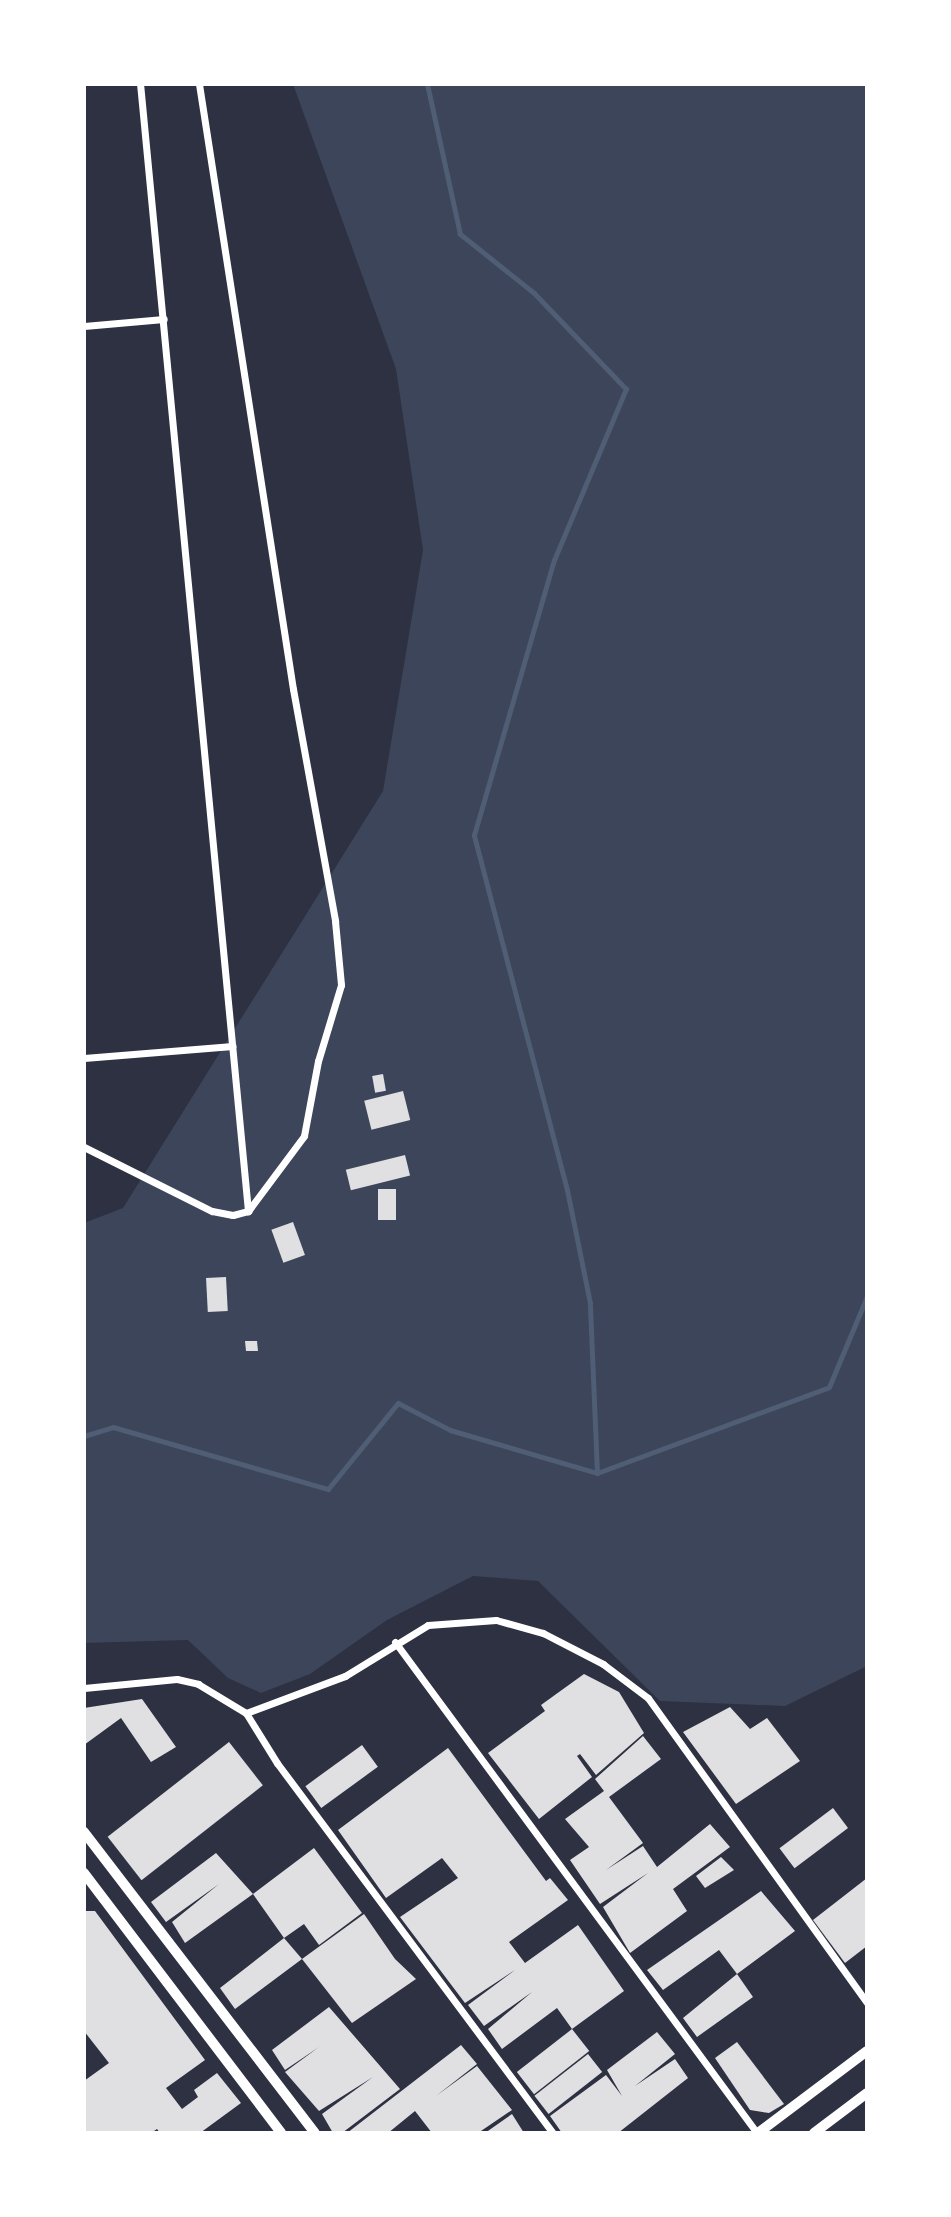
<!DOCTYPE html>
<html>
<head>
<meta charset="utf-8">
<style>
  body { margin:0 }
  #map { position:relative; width:951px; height:2217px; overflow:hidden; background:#2d3142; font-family:"Titillium Web",sans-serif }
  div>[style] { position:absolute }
  .green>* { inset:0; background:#3c4559 }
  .stream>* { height:5px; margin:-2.5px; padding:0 2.5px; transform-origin:2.5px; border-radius:2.5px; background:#4f5d75 }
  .building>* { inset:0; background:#e0e0e3; transform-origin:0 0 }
  .minor>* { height:7px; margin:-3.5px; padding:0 3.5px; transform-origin:3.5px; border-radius:3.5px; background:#fff }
  .tertiary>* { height:10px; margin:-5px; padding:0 5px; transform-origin:5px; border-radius:5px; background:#fff }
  span { translate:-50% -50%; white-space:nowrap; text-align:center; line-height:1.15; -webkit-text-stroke:6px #fff; paint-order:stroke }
  .frame { position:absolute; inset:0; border:86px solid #fff; pointer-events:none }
</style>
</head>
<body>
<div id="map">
  <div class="green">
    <i style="clip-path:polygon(293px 84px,867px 84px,867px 1666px,785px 1706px,660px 1701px,538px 1581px,473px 1576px,387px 1620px,310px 1674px,261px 1693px,228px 1678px,188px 1640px,84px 1643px,84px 1223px,123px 1208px,383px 791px,423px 550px,396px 369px)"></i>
  </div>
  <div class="stream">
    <i style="left:84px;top:1436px;width:30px;rotate:-17deg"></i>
    <i style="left:113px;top:1427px;width:224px;rotate:16.1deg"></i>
    <i style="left:328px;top:1489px;width:111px;rotate:-50.9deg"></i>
    <i style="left:398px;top:1403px;width:59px;rotate:27.4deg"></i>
    <i style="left:450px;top:1430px;width:153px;rotate:16.3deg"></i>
    <i style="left:597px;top:1473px;width:170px;rotate:-92.4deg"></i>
    <i style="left:590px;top:1303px;width:115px;rotate:-101.5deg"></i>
    <i style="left:567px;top:1190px;width:367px;rotate:-104.7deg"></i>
    <i style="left:474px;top:835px;width:286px;rotate:-73.8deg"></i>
    <i style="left:554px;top:560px;width:186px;rotate:-67.2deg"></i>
    <i style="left:626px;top:389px;width:133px;rotate:-133.8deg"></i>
    <i style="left:534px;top:293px;width:95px;rotate:-141.4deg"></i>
    <i style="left:460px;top:234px;width:154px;rotate:-102.4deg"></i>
    <i style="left:597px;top:1473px;width:247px;rotate:-20.3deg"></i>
    <i style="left:829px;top:1387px;width:99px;rotate:-67.3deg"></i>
  </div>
  <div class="building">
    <i style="left:383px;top:1074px;width:17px;height:11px;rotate:80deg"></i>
    <i style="left:403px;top:1091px;width:30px;height:40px;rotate:76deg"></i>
    <i style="left:405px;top:1155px;width:21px;height:61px;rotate:76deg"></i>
    <i style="left:378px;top:1189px;width:18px;height:31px"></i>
    <i style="left:293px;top:1222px;width:35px;height:23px;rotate:70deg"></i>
    <i style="left:226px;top:1277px;width:34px;height:20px;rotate:87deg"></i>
    <i style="clip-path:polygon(245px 1341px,257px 1341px,258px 1351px,246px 1351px)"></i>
    <i style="clip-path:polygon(584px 1674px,619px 1692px,644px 1733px,596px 1775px,580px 1754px,577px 1756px,592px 1777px,539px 1819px,488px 1753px,545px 1711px,541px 1705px)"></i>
    <i style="clip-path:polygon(142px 1699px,176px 1747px,151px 1762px,121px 1718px,84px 1745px,84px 1708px)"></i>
    <i style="clip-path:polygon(730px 1707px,750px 1729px,767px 1718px,800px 1761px,736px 1804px,683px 1732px)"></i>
    <i style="clip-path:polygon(643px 1736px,661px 1759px,609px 1797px,643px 1843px,606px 1870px,643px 1846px,657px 1867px,710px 1824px,730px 1847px,673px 1889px,687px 1911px,630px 1953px,603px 1907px,648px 1873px,600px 1904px,570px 1860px,589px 1847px,565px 1819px,604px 1791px,595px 1779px)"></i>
    <i style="left:229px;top:1742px;width:55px;height:154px;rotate:52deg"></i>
    <i style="left:362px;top:1745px;width:27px;height:70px;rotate:54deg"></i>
    <i style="clip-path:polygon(448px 1748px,546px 1881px,550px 1878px,568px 1900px,509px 1942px,525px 1963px,578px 1925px,624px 1991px,572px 2029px,557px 2008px,502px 2049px,488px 2029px,532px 1992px,484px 2026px,468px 2005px,515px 1970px,465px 2003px,400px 1917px,458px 1878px,442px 1858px,386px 1898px,338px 1830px)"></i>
    <i style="left:833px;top:1808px;width:25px;height:67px;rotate:53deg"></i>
    <i style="clip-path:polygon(314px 1848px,362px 1913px,319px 1945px,304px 1924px,284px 1938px,302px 1959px,235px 2009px,220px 1988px,284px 1938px,253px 1894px)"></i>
    <i style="clip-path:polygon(216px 1853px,253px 1894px,185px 1943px,172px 1922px,219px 1884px,166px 1922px,151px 1902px)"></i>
    <i style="clip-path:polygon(721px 1857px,734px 1870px,705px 1888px,696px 1876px)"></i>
    <i style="clip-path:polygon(867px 1878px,867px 1946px,845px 1963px,813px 1920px)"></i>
    <i style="clip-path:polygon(761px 1891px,795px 1931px,737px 1974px,753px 1997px,697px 2037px,683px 2018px,737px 1974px,719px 1950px,663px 1990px,647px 1970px)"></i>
    <i style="clip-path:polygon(84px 1911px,95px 1911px,205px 2060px,166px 2088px,182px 2109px,198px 2097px,194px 2090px,217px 2073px,241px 2103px,200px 2133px,160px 2133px,157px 2129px,151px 2133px,84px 2133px,84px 2081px,109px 2063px,84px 2031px)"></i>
    <i style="clip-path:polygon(364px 1914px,395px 1959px,416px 1979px,352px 2023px,302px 1959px)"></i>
    <i style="clip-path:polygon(329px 2007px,400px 2089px,342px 2133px,333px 2133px,322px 2114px,373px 2077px,319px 2111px,285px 2072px,319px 2047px,285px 2070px,272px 2050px)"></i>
    <i style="left:572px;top:2029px;width:28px;height:70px;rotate:52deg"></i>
    <i style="clip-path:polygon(657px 2032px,675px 2054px,635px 2086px,675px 2059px,688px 2078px,618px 2133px,562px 2133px,550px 2116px,606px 2075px,622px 2096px,607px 2070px)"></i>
    <i style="clip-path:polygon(737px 2042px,784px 2104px,769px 2113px,750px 2110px,715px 2058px)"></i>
    <i style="clip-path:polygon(461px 2045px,477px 2064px,436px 2096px,477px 2066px,512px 2110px,478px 2133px,432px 2133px,415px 2111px,388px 2133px,347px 2133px)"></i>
    <i style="left:588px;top:2054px;width:23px;height:68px;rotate:52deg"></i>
    <i style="clip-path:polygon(512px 2114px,524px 2133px,485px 2133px)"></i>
  </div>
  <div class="minor">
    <i style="left:199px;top:84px;width:612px;rotate:81.17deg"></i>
    <i style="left:293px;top:689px;width:236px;rotate:79.7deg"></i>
    <i style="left:335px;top:921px;width:64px;rotate:84.6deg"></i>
    <i style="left:341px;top:985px;width:79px;rotate:106.8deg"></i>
    <i style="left:318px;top:1061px;width:76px;rotate:100.6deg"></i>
    <i style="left:304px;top:1136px;width:94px;rotate:126.7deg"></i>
    <i style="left:84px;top:326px;width:80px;rotate:-5deg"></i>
    <i style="left:84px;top:1058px;width:149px;rotate:-4.6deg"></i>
    <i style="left:84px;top:1147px;width:143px;rotate:26.6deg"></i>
    <i style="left:212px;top:1211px;width:21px;rotate:11deg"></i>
    <i style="left:233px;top:1215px;width:16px;rotate:-15deg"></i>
    <i style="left:248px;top:1211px;width:1132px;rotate:-95.47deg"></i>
    <i style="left:395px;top:1642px;width:610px;rotate:53.6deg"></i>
    <i style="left:84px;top:1688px;width:93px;rotate:-5.5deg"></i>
    <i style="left:177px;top:1679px;width:22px;rotate:13deg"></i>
    <i style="left:198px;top:1684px;width:56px;rotate:31.1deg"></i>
    <i style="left:246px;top:1713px;width:59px;rotate:58.2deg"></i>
    <i style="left:277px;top:1763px;width:462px;rotate:53.3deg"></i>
    <i style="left:246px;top:1713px;width:106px;rotate:-20.5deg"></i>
    <i style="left:345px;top:1676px;width:97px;rotate:-31.6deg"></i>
    <i style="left:428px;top:1625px;width:68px;rotate:-4.2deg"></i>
    <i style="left:496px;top:1620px;width:49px;rotate:15.5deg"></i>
    <i style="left:543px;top:1633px;width:68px;rotate:27.3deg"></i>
    <i style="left:603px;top:1664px;width:56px;rotate:37.1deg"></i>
    <i style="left:648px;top:1698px;width:375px;rotate:54.3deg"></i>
  </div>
  <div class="tertiary">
    <i style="left:84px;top:1832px;width:379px;rotate:52.5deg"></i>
    <i style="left:84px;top:1873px;width:326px;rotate:52.8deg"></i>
    <i style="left:758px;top:2133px;width:136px;rotate:-37deg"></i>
    <i style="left:814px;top:2133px;width:66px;rotate:-37deg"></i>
  </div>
  <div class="frame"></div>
</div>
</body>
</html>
